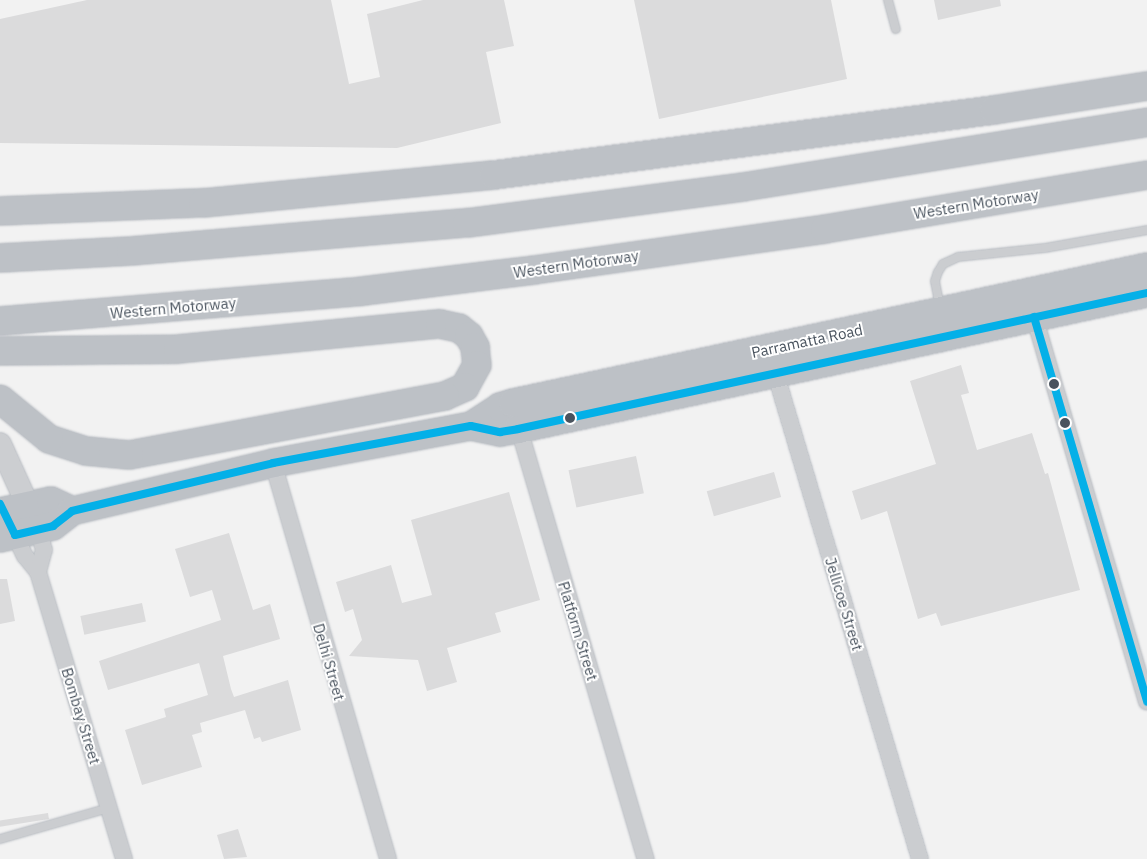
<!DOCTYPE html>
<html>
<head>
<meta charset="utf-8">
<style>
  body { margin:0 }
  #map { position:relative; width:1147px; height:859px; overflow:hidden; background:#f2f2f2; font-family:"IBM Plex Sans",sans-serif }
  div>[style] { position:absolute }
  .building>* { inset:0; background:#dbdbdc; transform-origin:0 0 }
  .roads { filter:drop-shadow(0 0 1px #b7bbc1) drop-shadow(0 0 1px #b7bbc1) }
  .lane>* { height:8px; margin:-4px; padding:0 4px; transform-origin:4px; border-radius:4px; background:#cbcdd0 }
  .street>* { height:16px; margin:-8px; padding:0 8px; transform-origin:8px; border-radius:8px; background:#cbcdd0 }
  .secondary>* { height:22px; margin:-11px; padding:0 11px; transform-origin:11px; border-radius:11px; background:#ccced1 }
  .highway>* { height:28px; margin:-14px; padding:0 14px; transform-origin:14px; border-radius:14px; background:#bdc1c6 }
  .bus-1>* { height:8px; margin:-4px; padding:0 4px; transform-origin:4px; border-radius:4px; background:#04b0e8 }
  .dots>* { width:14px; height:14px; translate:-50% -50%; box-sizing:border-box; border:2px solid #fff; border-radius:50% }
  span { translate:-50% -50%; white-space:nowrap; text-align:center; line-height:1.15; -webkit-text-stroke:4px #fff; paint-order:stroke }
  .street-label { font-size:15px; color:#49535e }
</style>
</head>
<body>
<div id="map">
  <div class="building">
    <i style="clip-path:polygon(87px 0,331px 0,349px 84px,380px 77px,367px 14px,423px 0,504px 0,514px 46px,486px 52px,501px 123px,397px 148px,0 143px,0 19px)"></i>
    <i style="clip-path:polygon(634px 0,831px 0,847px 79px,659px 119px)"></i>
    <i style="clip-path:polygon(934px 0,1000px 0,1001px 6px,938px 20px)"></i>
    <i style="clip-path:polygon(961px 365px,969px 393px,961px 395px,977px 450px,1032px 433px,1045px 474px,1048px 473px,1080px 590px,941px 626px,936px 613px,918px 619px,887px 511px,861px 520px,852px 491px,936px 464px,910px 381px)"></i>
    <i style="left:636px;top:456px;width:38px;height:69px;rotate:78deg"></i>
    <i style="left:774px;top:472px;width:26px;height:70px;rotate:74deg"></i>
    <i style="clip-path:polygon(509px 492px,540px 600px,495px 613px,501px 632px,447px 648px,457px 682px,427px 691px,418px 660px,349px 656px,362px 640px,353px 609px,345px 612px,336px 582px,391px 565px,402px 603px,432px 595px,411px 520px)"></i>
    <i style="clip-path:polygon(229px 533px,253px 610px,270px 604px,280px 639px,223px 656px,231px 689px,234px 697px,288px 680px,301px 730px,262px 742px,260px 737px,254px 739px,245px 710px,200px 723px,202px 732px,192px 735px,202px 767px,142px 785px,125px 730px,166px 717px,164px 709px,208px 695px,199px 663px,108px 690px,99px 661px,221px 620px,212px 590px,190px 597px,175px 549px)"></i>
    <i style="clip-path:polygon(0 579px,7px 579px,15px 621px,0 624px)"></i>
    <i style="left:142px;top:603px;width:19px;height:63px;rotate:78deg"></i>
    <i style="left:48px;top:813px;width:6px;height:50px;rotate:81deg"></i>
    <i style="clip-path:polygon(238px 829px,247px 857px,224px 859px,217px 835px)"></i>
  </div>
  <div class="roads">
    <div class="lane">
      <i style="left:888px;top:0;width:30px;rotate:75deg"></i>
      <i style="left:940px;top:307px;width:26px;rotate:-101deg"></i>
      <i style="left:935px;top:281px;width:9px;rotate:-72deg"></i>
      <i style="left:938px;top:272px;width:9px;rotate:-58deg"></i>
      <i style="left:943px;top:264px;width:17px;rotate:-25deg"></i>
      <i style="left:958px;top:257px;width:87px;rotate:-5.9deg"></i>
      <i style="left:1045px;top:248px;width:104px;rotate:-10deg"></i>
      <i style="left:0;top:839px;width:113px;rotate:-15.9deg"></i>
    </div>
    <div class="street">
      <i style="left:1032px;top:309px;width:409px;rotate:73.7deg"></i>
      <i style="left:773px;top:365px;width:515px;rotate:73.43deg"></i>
      <i style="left:517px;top:422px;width:456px;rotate:73.6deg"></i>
      <i style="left:273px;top:463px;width:412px;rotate:73.8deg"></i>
      <i style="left:15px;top:535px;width:23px;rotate:65deg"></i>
      <i style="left:25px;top:556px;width:21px;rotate:51deg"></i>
      <i style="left:38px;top:572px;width:300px;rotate:73.3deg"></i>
      <i style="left:38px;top:572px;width:23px;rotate:-75deg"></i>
      <i style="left:44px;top:550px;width:22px;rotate:-106deg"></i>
    </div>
    <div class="secondary">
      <i style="left:0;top:444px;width:85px;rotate:65.6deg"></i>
    </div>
    <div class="highway">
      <i style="left:0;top:211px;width:203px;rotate:-2.3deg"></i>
      <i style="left:203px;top:203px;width:292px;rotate:-5.5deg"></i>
      <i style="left:494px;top:175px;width:504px;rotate:-7.41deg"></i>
      <i style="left:994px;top:110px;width:155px;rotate:-8.9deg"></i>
      <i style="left:0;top:258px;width:131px;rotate:-3.1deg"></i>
      <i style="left:131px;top:251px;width:337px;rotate:-4.8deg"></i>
      <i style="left:467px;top:223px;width:278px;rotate:-7.4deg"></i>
      <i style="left:743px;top:187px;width:409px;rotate:-9.1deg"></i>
      <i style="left:0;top:321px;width:364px;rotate:-4.7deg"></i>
      <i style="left:363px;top:291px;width:172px;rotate:-7deg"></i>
      <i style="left:534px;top:270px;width:294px;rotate:-8deg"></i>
      <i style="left:825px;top:229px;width:326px;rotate:-9.5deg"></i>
      <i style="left:0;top:351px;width:178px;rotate:-0.6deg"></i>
      <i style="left:178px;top:349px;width:263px;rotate:-5.5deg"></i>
      <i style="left:440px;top:324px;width:19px;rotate:12deg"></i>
      <i style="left:459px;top:328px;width:13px;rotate:39deg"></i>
      <i style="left:469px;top:336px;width:13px;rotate:61deg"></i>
      <i style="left:475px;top:347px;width:18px;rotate:84deg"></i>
      <i style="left:477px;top:365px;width:25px;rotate:119deg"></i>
      <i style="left:465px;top:387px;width:22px;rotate:156deg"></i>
      <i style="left:445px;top:396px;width:321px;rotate:169.4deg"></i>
      <i style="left:129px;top:455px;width:43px;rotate:-174.7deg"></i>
      <i style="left:86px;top:451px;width:39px;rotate:-162deg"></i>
      <i style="left:49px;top:439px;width:63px;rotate:-140.8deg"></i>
      <i style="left:471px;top:426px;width:30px;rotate:12deg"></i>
      <i style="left:500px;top:432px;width:18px;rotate:-9deg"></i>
      <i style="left:518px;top:429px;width:644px;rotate:-12.2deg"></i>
      <i style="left:0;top:512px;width:52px;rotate:-12.2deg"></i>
      <i style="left:51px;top:501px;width:23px;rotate:25deg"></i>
      <i style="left:0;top:538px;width:54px;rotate:-12.8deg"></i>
      <i style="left:53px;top:526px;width:24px;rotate:-38deg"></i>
      <i style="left:72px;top:511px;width:207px;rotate:-13.4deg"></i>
      <i style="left:273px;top:463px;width:201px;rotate:-10.6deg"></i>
      <i style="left:471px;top:426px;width:35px;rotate:-33deg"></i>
      <i style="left:500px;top:407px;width:14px;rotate:-17deg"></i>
      <i style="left:513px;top:403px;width:648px;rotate:-12.11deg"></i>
    </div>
  </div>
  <div class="bus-1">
    <i style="left:1034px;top:317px;width:401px;rotate:73.6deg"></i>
    <i style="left:0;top:504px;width:34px;rotate:64deg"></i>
    <i style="left:15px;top:535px;width:39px;rotate:-13deg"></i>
    <i style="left:53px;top:526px;width:24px;rotate:-38deg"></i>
    <i style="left:72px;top:511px;width:207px;rotate:-13.4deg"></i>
    <i style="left:273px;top:463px;width:201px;rotate:-10.6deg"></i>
    <i style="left:471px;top:426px;width:30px;rotate:12deg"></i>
    <i style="left:500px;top:432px;width:18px;rotate:-9deg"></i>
    <i style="left:518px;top:429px;width:644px;rotate:-12.2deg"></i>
  </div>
  <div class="dots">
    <i style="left:1054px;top:384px;background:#49535e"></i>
    <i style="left:570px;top:418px;background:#49535e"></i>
    <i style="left:1065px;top:423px;background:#49535e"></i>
  </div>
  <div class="street-label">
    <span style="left:976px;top:204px;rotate:-9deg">Western Motorway</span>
    <span style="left:576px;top:264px;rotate:-8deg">Western Motorway</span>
    <span style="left:173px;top:308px;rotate:-5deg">Western Motorway</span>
    <span style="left:807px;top:341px;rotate:-12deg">Parramatta Road</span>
    <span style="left:844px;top:604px;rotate:73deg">Jellicoe Street</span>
    <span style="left:578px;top:631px;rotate:73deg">Platform Street</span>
    <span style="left:329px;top:662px;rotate:74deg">Delhi Street</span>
    <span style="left:81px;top:716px;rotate:73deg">Bombay Street</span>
  </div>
</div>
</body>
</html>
